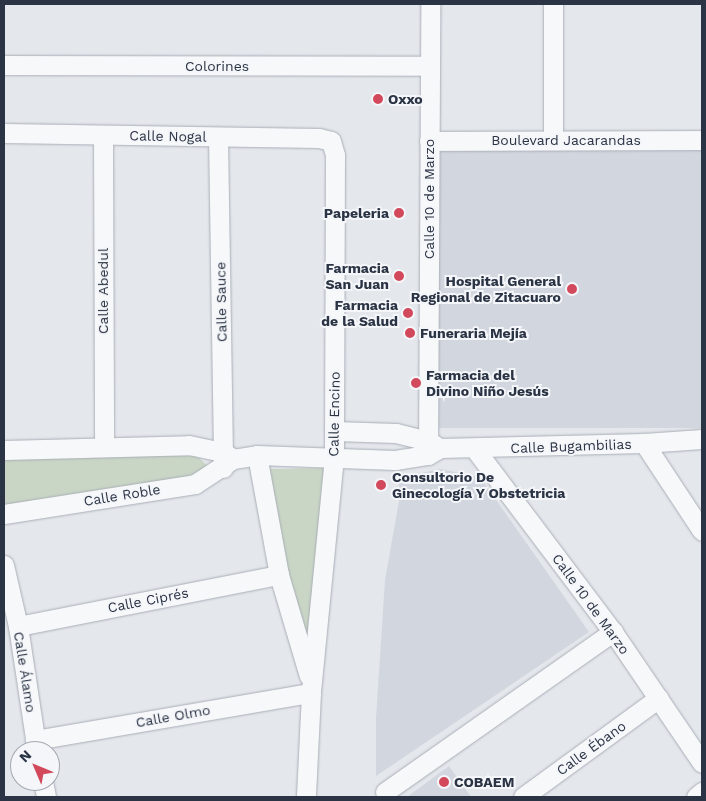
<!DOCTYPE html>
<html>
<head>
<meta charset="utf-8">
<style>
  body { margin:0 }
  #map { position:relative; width:706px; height:801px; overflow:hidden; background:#e4e7ec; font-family:"Work Sans",sans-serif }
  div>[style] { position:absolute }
  .built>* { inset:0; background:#d2d6de; transform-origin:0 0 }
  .green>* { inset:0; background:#c9d6c5 }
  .roads { filter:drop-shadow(0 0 1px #a9aeb7) drop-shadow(0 0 1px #a9aeb7) }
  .minor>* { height:19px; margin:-9.5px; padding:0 9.5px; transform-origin:9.5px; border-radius:9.5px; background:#f7f8fa }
  .dots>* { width:14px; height:14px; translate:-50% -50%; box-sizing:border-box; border:2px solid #f4f6f9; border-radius:50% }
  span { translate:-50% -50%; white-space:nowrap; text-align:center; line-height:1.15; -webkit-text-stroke:4px #f4f6f9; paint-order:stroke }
  .street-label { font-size:14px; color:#2b3445 }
  .poi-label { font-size:14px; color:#2b3445; font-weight:700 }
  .left { translate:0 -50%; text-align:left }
  .right { translate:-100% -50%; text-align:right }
  .frame { position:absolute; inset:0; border:5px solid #2b3445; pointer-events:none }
  .north { position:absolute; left:10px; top:741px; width:50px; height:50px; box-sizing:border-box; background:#f4f6f9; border:1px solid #a4a8b1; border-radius:50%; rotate:315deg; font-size:14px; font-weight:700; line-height:20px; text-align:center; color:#2b3445 }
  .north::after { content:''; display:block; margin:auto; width:18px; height:22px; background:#d1495b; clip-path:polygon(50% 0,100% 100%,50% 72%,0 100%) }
</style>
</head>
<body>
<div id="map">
  <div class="built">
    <i style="left:702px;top:148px;width:280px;height:263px;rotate:90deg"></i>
    <i style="clip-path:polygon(440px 469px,480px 477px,589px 632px,376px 776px,376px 718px,385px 580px,399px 501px,399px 478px)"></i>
    <i style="clip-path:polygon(449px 766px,471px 797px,407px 797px)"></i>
  </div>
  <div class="green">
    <i style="clip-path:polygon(4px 455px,197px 456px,209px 467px,193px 478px,4px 509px)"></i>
    <i style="clip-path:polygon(328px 468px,310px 668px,280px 565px,269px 469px)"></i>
  </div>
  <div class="roads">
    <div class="minor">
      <i style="left:4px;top:65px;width:425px;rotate:0.1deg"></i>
      <i style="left:4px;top:133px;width:315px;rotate:0.9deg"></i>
      <i style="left:319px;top:138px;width:12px;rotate:14deg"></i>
      <i style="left:331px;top:141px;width:15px;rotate:74deg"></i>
      <i style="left:335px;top:155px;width:302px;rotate:90.2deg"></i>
      <i style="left:334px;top:457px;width:237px;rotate:95.6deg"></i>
      <i style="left:311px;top:693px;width:104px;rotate:92.8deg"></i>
      <i style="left:103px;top:135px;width:312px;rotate:89.8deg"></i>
      <i style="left:218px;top:137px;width:331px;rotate:89.1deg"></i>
      <i style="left:553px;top:140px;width:136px;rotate:-90deg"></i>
      <i style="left:429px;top:141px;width:273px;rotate:-0.2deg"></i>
      <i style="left:334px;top:431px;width:62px;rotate:1.8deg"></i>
      <i style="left:396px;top:433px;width:34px;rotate:14deg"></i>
      <i style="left:429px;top:441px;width:12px;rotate:35deg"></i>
      <i style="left:644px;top:443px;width:105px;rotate:56.6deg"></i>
      <i style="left:475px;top:449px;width:229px;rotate:53deg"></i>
      <i style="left:613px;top:632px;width:158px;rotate:55.8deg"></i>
      <i style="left:4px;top:450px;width:185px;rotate:-1.5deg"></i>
      <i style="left:189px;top:445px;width:35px;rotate:12deg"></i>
      <i style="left:223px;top:452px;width:11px;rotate:34deg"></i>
      <i style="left:257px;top:455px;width:122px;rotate:79.6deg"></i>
      <i style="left:279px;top:575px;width:105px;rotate:73.5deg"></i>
      <i style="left:428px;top:455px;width:451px;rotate:-89.7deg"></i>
      <i style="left:4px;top:514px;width:193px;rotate:-8.9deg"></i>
      <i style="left:195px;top:484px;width:45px;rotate:-33.3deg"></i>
      <i style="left:233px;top:459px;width:24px;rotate:-9deg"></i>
      <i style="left:257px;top:455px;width:138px;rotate:2.1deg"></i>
      <i style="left:395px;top:460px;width:33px;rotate:-9deg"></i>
      <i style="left:428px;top:455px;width:14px;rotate:-30deg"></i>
      <i style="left:440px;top:448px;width:204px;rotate:-1.4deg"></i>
      <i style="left:644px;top:443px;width:58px;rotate:-3.9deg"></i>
      <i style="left:4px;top:565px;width:63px;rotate:77.1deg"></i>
      <i style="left:18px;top:626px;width:126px;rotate:81.4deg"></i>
      <i style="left:18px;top:626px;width:266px;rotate:-11.1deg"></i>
      <i style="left:35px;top:740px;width:280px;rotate:-9.7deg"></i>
      <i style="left:43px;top:781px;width:16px;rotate:79deg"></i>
      <i style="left:385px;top:792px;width:279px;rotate:-35.1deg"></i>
      <i style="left:523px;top:797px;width:168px;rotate:-36.1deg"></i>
      <i style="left:696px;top:797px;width:8px;rotate:-40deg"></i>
    </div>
  </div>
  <div class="dots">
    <i style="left:378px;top:99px;background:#d1495b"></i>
    <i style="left:399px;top:213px;background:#d1495b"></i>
    <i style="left:399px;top:276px;background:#d1495b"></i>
    <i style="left:572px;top:289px;background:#d1495b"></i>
    <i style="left:408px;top:313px;background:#d1495b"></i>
    <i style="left:410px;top:333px;background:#d1495b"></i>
    <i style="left:416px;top:383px;background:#d1495b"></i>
    <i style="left:381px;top:485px;background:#d1495b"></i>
    <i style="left:444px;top:782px;background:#d1495b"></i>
  </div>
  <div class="street-label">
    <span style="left:217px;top:66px">Colorines</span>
    <span style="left:168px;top:136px;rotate:1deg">Calle Nogal</span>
    <span style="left:566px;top:140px">Boulevard Jacarandas</span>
    <span style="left:429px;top:199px;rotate:-90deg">Calle 10 de Marzo</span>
    <span style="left:103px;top:291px;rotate:-90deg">Calle Abedul</span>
    <span style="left:221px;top:302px;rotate:-91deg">Calle Sauce</span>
    <span style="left:334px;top:414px;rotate:-89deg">Calle Encino</span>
    <span style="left:571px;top:446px;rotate:-2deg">Calle Bugambilias</span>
    <span style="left:122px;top:495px;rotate:-9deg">Calle Roble</span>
    <span style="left:148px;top:600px;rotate:-11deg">Calle Ciprés</span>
    <span style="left:591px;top:604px;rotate:54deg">Calle 10 de Marzo</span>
    <span style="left:25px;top:672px;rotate:81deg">Calle Álamo</span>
    <span style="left:173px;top:716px;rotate:-10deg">Calle Olmo</span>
    <span style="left:591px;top:748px;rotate:-36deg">Calle Ébano</span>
  </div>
  <div class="poi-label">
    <span class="left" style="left:388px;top:99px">Oxxo</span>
    <span class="right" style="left:389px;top:213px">Papeleria</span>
    <span class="right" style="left:389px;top:276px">Farmacia<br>San Juan</span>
    <span class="right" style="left:561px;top:289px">Hospital General<br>Regional de Zitacuaro</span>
    <span class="right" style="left:398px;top:313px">Farmacia<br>de la Salud</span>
    <span class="left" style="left:420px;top:333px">Funeraria Mejía</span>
    <span class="left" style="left:426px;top:383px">Farmacia del<br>Divino Niño Jesús</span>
    <span class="left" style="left:392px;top:485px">Consultorio De<br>Ginecología Y Obstetricia</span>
    <span class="left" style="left:454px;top:782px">COBAEM</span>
  </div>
  <div class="frame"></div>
  <div class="north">N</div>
</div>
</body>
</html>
